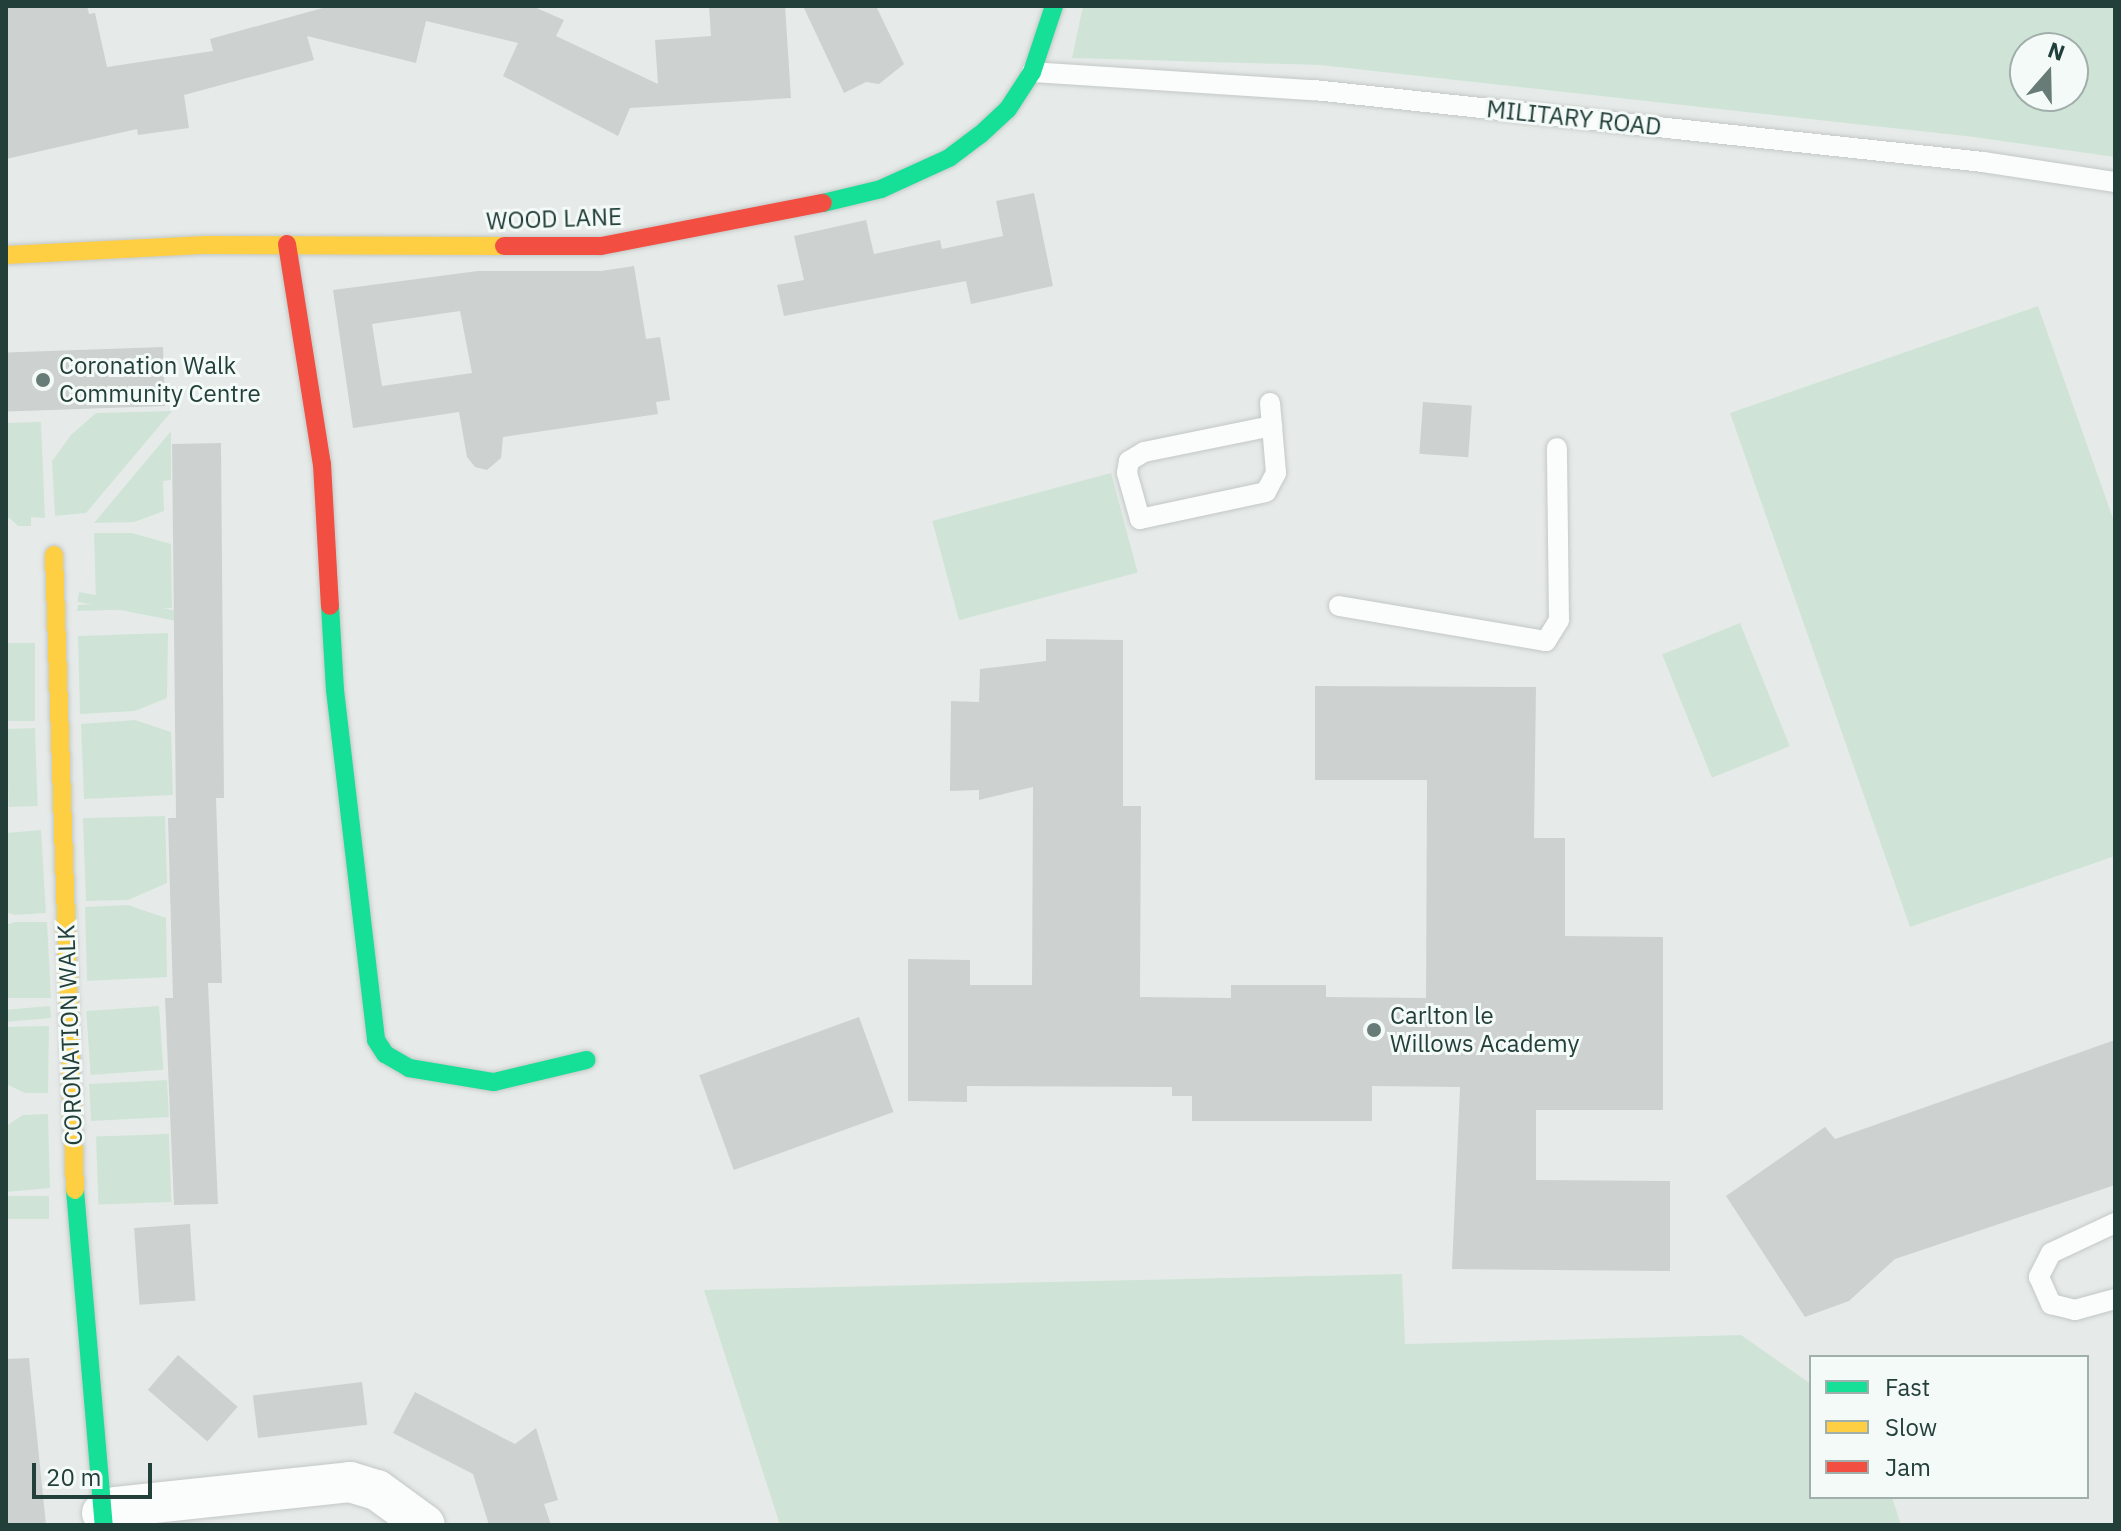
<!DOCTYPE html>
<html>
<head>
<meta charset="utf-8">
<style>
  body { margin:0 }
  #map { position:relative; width:2121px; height:1531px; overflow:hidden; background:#e6ebe9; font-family:"IBM Plex Sans",sans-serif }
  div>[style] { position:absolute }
  .green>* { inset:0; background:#cfe4d7; transform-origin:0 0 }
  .building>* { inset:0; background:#cdd2d0; transform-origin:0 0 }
  .roads { filter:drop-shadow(0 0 2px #c3c8c6) drop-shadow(0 0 2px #c3c8c6) }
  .lane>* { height:20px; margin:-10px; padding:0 10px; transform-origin:10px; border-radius:10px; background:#fbfcfc }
  .street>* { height:40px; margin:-20px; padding:0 20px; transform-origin:20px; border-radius:20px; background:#fbfcfc }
  .fast>* { height:18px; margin:-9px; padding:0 9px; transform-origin:9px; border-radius:9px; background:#16e098 }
  .slow>* { height:18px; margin:-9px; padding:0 9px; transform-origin:9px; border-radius:9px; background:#ffcf43 }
  .jam>* { height:18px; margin:-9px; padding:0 9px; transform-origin:9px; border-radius:9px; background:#f24e42 }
  .dots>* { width:22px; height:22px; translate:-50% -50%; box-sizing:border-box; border:4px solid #f4faf7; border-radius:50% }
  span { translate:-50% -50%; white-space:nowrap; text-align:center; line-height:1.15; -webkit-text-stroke:6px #f4faf7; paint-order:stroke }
  .street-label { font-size:24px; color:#233f3a }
  .poi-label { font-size:24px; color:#233f3a }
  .left { translate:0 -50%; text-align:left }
  .frame { position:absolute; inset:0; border:8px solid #233f3a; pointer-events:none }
  .legend { position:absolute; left:1809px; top:1355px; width:280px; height:144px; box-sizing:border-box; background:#f4faf7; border:2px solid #a0afab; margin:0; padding:10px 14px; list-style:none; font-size:24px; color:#233f3a }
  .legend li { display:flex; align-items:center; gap:16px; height:40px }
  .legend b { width:40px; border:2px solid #a0afab }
  .north { position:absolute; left:2009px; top:32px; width:80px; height:80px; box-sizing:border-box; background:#f4faf7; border:2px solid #a0afab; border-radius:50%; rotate:20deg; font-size:22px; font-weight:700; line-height:32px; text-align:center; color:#233f3a }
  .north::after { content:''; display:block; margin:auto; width:28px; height:36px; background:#677b77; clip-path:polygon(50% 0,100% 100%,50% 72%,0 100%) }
  .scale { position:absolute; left:32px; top:1463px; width:120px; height:36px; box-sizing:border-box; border:4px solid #233f3a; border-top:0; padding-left:10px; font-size:24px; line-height:28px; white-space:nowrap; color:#233f3a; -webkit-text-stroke:6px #f4faf7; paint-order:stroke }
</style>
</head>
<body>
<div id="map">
  <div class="green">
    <i style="clip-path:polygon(evenodd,1083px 6px,2115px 6px,2115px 157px,1974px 137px,1320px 65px,1072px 58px,1083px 6px,2025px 48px,2073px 48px,2073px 96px,2025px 96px,2025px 48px)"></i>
    <i style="clip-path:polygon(2038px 306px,2115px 524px,2115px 856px,1910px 927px,1730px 413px)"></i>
    <i style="clip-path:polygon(172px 411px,86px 513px,55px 516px,52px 461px,71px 435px,96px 413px)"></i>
    <i style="clip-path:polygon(41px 422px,45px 518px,31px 517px,31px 526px,18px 526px,6px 515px,6px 423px)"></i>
    <i style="clip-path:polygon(171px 431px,171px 480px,163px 481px,164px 511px,134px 522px,94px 523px)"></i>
    <i style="left:1111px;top:473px;width:103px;height:185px;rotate:75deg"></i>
    <i style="clip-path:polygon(94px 533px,132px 533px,171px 544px,172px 608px,77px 611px,78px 605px,96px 604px)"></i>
    <i style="left:198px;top:615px;width:10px;height:121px;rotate:101deg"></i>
    <i style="left:1740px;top:623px;width:133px;height:84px;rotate:68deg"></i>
    <i style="clip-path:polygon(168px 633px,167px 698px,135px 711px,80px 714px,78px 636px)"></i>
    <i style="left:35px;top:643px;width:78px;height:29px;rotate:90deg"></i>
    <i style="clip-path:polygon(135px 720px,171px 732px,173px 795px,84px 799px,81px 724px)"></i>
    <i style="left:35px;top:728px;width:78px;height:29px;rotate:88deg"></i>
    <i style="clip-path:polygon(165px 816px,167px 883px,128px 900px,86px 901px,83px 818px)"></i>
    <i style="clip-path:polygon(41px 830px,46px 913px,15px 915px,6px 912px,6px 833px)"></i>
    <i style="clip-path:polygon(128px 905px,166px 918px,167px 977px,87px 981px,85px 907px)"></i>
    <i style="clip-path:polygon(15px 922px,47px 922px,51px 998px,6px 998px,6px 925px)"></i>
    <i style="left:50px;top:1006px;width:12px;height:44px;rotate:85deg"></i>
    <i style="left:159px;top:1006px;width:64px;height:73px;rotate:86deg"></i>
    <i style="clip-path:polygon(49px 1026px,48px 1093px,25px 1093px,6px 1084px,6px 1027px)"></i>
    <i style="left:167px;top:1080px;width:37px;height:78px;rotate:87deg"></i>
    <i style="clip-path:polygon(48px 1114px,50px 1188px,6px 1192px,6px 1126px,23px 1115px)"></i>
    <i style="left:169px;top:1134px;width:68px;height:73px;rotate:88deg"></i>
    <i style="left:49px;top:1196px;width:23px;height:43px;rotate:90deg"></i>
    <i style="clip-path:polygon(1402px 1274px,1405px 1344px,1741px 1335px,1811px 1384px,1811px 1497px,1892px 1497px,1901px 1525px,780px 1525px,704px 1290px)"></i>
  </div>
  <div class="building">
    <i style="clip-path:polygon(6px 6px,87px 6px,89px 14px,95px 13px,107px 67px,213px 51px,210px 39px,330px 6px,532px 6px,564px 20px,556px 36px,658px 84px,655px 40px,711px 36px,709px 6px,785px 6px,791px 98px,630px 108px,618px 136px,503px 76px,518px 43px,426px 21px,416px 63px,307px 36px,314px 60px,184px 95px,189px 128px,138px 135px,137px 129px,6px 159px)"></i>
    <i style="clip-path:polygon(803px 6px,876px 6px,904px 64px,879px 84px,866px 82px,844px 93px)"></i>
    <i style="clip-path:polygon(1034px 193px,1053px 286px,971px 304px,966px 281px,784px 316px,777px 285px,804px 280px,794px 236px,866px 220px,874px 254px,940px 240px,942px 249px,1003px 236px,996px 201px)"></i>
    <i style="clip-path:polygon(evenodd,634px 266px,646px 339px,660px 337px,665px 367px,670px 400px,656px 402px,658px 414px,503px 437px,501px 458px,487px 470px,475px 467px,467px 457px,459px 412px,353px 428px,333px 290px,478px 271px,601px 271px,634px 266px,460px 311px,472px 373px,382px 386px,372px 324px,460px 311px)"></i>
    <i style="left:163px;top:347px;width:59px;height:157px;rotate:88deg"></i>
    <i style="left:1423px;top:402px;width:49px;height:52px;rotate:4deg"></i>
    <i style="clip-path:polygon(221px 443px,224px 798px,216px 798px,222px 983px,208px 983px,218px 1204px,174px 1205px,165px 998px,173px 998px,168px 818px,176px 818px,172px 444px)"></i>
    <i style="clip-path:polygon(1046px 639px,1123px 640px,1123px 806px,1141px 806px,1140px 997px,1231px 998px,1231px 985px,1326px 985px,1326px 997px,1426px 998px,1427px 780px,1315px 780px,1315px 686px,1536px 687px,1534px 838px,1565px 838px,1565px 936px,1663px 937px,1663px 1110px,1536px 1110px,1536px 1180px,1670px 1181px,1670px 1271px,1452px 1269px,1460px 1087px,1372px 1086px,1372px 1121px,1192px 1121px,1192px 1096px,1172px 1096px,1172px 1087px,967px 1086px,967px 1102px,908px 1101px,908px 959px,970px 960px,970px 985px,1032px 985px,1033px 787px,979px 800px,979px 790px,950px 791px,951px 701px,979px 702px,980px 669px,1046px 661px)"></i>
    <i style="left:859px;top:1017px;width:101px;height:170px;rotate:70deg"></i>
    <i style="clip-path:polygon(2115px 1040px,2115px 1185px,1895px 1259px,1849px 1301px,1805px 1317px,1726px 1196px,1825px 1127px,1835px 1139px)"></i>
    <i style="left:190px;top:1224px;width:77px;height:56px;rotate:86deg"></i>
    <i style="left:178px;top:1355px;width:79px;height:46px;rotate:41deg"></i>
    <i style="clip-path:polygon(29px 1358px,46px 1525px,6px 1525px,6px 1359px)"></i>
    <i style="left:362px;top:1382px;width:43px;height:110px;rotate:83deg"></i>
    <i style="clip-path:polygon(415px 1392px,515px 1444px,536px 1428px,558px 1500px,544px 1504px,551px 1525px,489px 1525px,473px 1474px,393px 1433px)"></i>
  </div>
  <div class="roads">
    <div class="lane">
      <i style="left:1032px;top:72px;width:283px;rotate:3.7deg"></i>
      <i style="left:1314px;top:90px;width:673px;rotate:6.14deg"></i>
      <i style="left:1983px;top:162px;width:134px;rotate:8.6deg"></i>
      <i style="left:1270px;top:403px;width:23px;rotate:85deg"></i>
      <i style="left:1272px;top:426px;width:47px;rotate:85.1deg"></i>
      <i style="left:1276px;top:473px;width:21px;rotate:118deg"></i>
      <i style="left:1266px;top:492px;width:129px;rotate:167.9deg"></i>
      <i style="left:1140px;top:519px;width:48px;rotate:-105.8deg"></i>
      <i style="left:1127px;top:473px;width:12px;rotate:-81deg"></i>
      <i style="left:1129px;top:461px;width:17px;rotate:-31deg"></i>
      <i style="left:1144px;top:452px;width:131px;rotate:-11.5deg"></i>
      <i style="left:1339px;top:606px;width:210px;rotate:9.6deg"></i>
      <i style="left:1546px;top:641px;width:25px;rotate:-58deg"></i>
      <i style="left:1559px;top:620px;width:172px;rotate:-90.7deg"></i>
      <i style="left:2115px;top:1223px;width:71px;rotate:154.9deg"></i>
      <i style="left:2051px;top:1253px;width:27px;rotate:117deg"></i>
      <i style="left:2039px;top:1277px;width:30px;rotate:66deg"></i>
      <i style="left:2051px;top:1304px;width:25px;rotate:14deg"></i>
      <i style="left:2075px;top:1310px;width:41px;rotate:-15.4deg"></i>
    </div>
    <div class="street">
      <i style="left:102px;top:1513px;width:15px;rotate:-23deg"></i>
      <i style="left:116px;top:1507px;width:235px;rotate:-6.1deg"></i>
      <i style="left:350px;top:1482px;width:28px;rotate:17deg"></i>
      <i style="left:377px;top:1490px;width:59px;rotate:36.1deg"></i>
    </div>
    <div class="fast">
      <i style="left:823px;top:203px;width:60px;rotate:-13.6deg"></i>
      <i style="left:881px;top:189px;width:75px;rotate:-24.5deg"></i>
      <i style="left:949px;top:158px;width:39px;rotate:-37deg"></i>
      <i style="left:980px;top:135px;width:38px;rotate:-43deg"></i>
      <i style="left:1008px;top:109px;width:44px;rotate:-57deg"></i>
      <i style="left:1032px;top:72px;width:70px;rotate:-71.6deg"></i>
      <i style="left:330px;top:606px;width:84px;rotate:86.6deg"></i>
      <i style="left:335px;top:690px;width:352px;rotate:83.3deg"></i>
      <i style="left:376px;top:1040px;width:17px;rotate:57deg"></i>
      <i style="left:385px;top:1054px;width:28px;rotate:30deg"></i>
      <i style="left:409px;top:1068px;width:86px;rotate:9.4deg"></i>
      <i style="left:494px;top:1082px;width:95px;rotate:-13.4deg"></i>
      <i style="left:75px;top:1190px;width:336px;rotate:85.1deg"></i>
    </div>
    <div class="slow">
      <i style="left:6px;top:255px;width:200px;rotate:-2.9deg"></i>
      <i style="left:206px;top:245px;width:298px;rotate:0.2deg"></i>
      <i style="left:54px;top:555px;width:635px;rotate:88.11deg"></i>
    </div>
    <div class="jam">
      <i style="left:287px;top:244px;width:223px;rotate:81deg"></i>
      <i style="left:322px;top:464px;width:142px;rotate:86.8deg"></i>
      <i style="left:504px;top:246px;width:97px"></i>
      <i style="left:601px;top:246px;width:226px;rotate:-11deg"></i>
    </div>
  </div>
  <div class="dots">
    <i style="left:43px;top:380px;background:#677b77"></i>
    <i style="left:1374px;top:1030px;background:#677b77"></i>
  </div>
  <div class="street-label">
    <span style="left:1574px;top:118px;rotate:6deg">MILITARY ROAD</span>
    <span style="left:554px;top:219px;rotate:-2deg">WOOD LANE</span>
    <span style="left:70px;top:1035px;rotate:-92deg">CORONATION WALK</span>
  </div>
  <div class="poi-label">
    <span class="left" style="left:59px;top:380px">Coronation Walk<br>Community Centre</span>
    <span class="left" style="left:1390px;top:1030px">Carlton le<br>Willows Academy</span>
  </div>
  <div class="frame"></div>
  <ul class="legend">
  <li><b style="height:10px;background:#16e098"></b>Fast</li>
  <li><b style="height:10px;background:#ffcf43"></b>Slow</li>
  <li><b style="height:10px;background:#f24e42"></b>Jam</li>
  </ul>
  <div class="north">N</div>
  <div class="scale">20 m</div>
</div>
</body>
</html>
